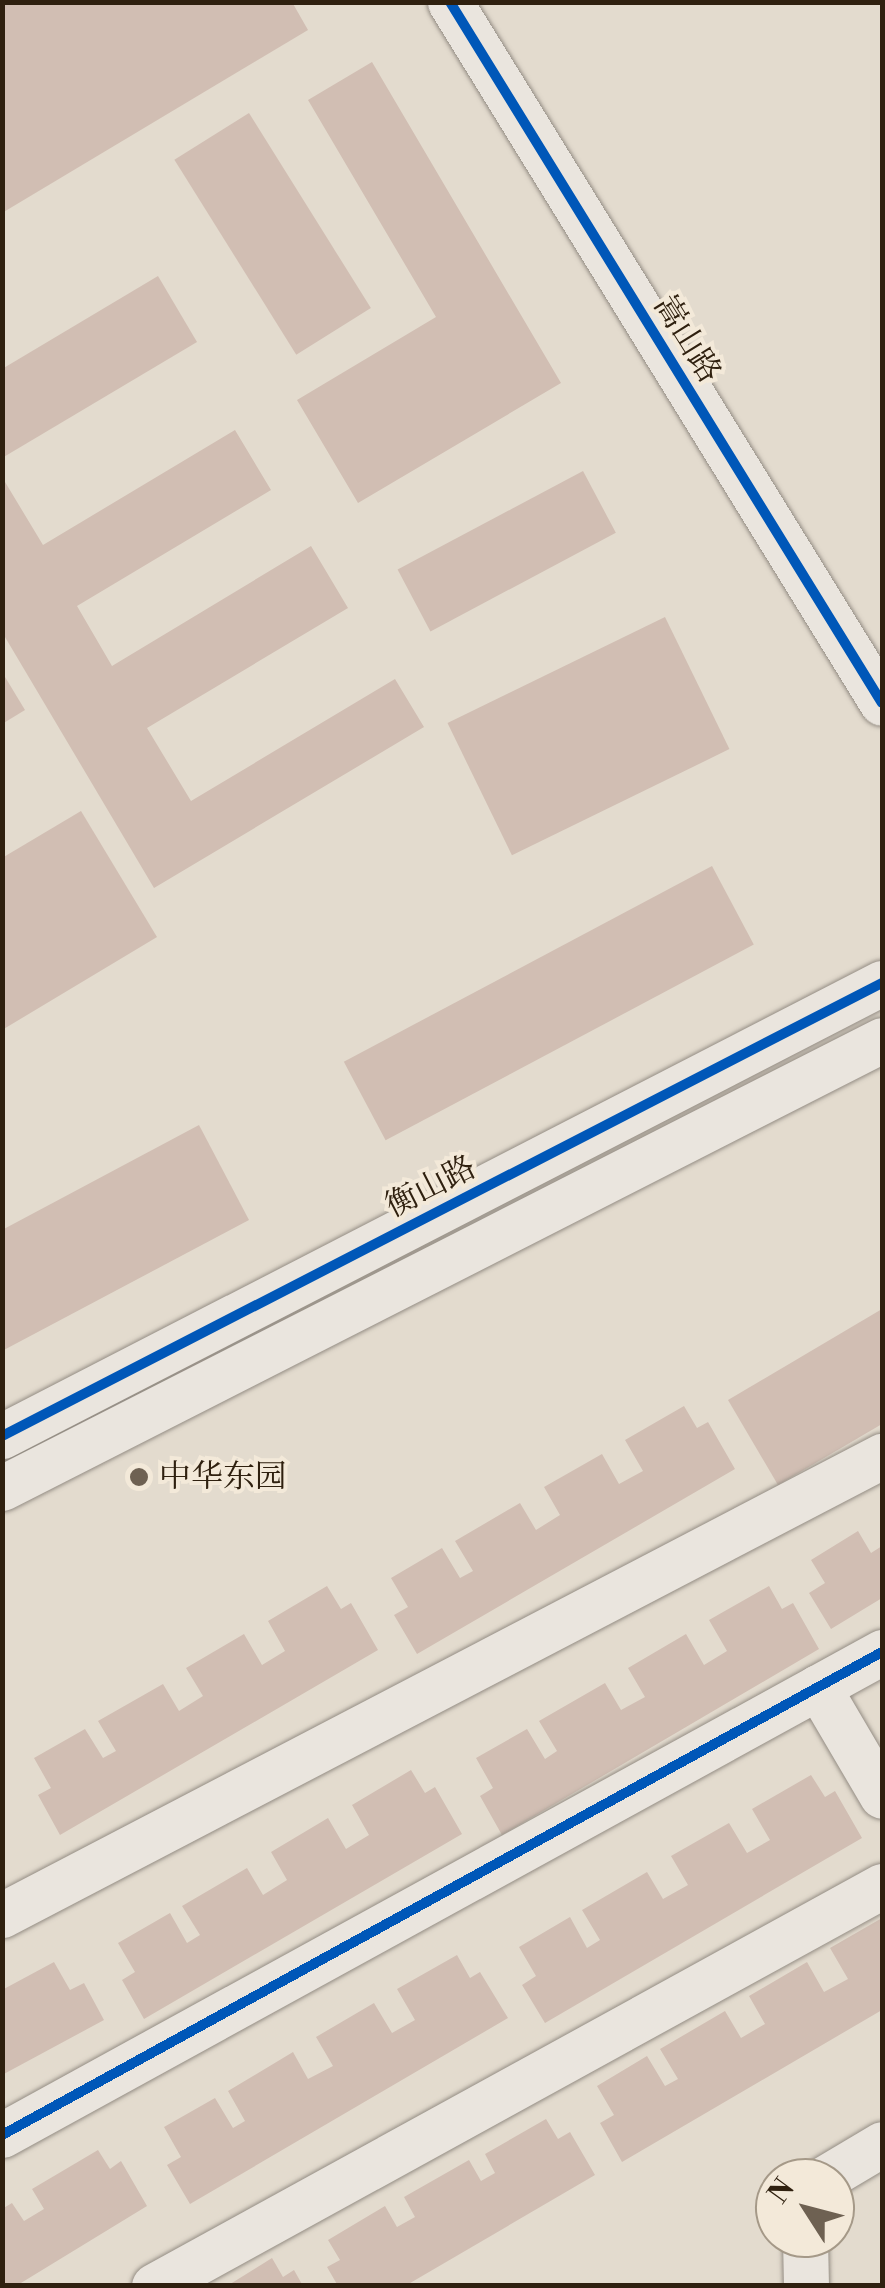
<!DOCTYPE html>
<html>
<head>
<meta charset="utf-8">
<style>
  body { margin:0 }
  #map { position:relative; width:885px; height:2288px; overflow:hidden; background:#e3dbce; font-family:"Libre Bodoni","Noto Serif SC",serif }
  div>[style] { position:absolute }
  .building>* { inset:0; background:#d1beb3; transform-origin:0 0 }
  .roads { filter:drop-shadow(0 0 2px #948d84) drop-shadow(0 0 2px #948d84) }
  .minor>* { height:45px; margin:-22.5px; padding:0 22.5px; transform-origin:22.5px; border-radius:22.5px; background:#eae5de }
  .cycleway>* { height:10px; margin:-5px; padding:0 5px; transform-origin:5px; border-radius:5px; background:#0057b8 }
  .dots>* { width:28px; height:28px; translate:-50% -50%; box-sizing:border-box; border:5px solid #f3e9d9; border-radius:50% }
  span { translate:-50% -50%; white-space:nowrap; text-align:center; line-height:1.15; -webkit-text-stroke:8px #f3e9d9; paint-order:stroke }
  .street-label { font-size:32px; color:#2f200f }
  .poi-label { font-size:32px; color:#2f200f }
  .left { translate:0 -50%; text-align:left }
  .frame { position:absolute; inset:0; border:5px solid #2f200f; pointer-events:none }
  .north { position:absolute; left:755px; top:2158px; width:100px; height:100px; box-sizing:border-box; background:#f3e9d9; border:2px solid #a59988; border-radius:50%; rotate:306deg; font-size:28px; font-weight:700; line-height:40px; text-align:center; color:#2f200f }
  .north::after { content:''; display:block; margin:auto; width:35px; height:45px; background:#6e6152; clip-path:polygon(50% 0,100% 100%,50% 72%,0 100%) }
</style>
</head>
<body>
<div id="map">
  <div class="building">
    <i style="clip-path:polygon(2px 2px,292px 2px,308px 30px,2px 213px)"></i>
    <i style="clip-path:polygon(372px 62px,561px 383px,358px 503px,297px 400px,436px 317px,308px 100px)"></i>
    <i style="left:249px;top:113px;width:230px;height:88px;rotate:58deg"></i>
    <i style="clip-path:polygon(158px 276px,197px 342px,2px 458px,2px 369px)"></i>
    <i style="clip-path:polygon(235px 430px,271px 490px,77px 606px,112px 666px,311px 546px,348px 608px,147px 728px,191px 801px,395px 679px,424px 727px,154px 888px,2px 632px,2px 477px,43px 545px)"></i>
    <i style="left:583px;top:471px;width:70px;height:210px;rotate:62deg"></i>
    <i style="left:665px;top:617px;width:147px;height:242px;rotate:64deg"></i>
    <i style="clip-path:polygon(2px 672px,25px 710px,2px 724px)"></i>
    <i style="clip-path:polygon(81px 811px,157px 937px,2px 1030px,2px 858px)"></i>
    <i style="left:712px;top:866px;width:89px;height:417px;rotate:62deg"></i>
    <i style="clip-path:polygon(199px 1125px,249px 1220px,2px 1351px,2px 1230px)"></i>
    <i style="clip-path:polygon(882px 1309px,882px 1424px,778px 1485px,728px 1400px)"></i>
    <i style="clip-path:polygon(684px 1406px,697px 1428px,708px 1422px,735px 1469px,417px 1654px,394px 1615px,408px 1607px,391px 1578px,442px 1548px,460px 1578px,473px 1571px,455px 1541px,520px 1503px,536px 1530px,560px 1515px,544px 1487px,602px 1454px,619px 1484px,643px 1471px,625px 1440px)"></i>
    <i style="clip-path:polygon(858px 1531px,871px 1553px,882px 1546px,882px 1598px,831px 1629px,809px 1593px,825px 1583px,811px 1560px)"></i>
    <i style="clip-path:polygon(327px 1586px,341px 1609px,351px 1603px,378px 1650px,60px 1835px,38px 1795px,51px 1788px,34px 1758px,85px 1729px,103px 1758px,116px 1751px,98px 1721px,163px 1684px,179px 1711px,203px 1696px,186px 1668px,244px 1634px,262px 1665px,285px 1651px,268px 1621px)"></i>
    <i style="clip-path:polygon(769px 1586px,782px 1609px,793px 1603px,819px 1649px,502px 1835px,480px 1796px,493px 1788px,476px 1758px,527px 1729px,545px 1759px,557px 1751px,539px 1721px,605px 1683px,621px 1710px,645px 1697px,628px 1668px,686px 1634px,704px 1665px,727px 1651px,709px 1620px)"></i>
    <i style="clip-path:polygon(411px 1770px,425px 1793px,435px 1787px,462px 1834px,144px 2019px,122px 1980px,135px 1972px,118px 1943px,170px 1913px,187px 1943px,200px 1935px,182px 1906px,247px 1868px,263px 1895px,287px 1880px,271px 1852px,328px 1818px,346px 1849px,369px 1835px,352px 1805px)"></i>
    <i style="clip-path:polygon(811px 1775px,825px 1797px,835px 1791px,862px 1838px,545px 2023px,522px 1985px,536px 1976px,519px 1947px,570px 1917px,587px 1948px,600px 1940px,582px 1910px,647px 1872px,663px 1899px,688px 1885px,671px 1856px,729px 1823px,747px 1853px,770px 1840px,752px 1809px)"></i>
    <i style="clip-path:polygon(882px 1918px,882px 2010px,622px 2162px,600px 2123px,614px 2115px,597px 2086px,647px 2056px,665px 2086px,678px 2079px,660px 2049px,725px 2011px,741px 2038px,765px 2024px,749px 1996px,807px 1962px,824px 1992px,848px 1979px,830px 1948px)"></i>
    <i style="clip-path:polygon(457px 1955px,470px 1978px,480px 1972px,508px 2018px,190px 2204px,167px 2165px,181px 2157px,164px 2127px,215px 2098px,233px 2128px,245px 2121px,228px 2091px,293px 2052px,308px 2079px,333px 2066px,316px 2037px,374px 2003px,392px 2033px,415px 2020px,397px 1989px)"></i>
    <i style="clip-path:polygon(54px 1962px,70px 1990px,84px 1983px,104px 2020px,2px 2075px,2px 1990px)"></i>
    <i style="clip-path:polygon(546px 2119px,558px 2139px,570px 2132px,595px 2175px,405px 2286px,338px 2286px,327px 2267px,340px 2260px,328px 2240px,385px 2206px,397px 2227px,415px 2217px,404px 2197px,469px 2160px,481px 2181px,495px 2173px,485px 2154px)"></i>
    <i style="clip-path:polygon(98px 2150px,110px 2169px,121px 2161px,147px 2206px,16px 2286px,2px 2286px,2px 2209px,12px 2203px,24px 2221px,44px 2209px,32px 2189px)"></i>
    <i style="clip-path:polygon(272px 2258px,283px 2277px,294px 2270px,303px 2286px,227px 2286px)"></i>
  </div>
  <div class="roads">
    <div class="minor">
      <i style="left:450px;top:2px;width:823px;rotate:58.36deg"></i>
      <i style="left:2px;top:1436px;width:990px;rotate:-27.24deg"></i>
      <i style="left:2px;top:1488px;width:987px;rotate:-26.98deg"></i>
      <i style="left:818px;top:1687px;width:126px;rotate:59.6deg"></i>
      <i style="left:2px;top:1915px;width:993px;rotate:-27.55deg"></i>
      <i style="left:2px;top:2135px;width:1004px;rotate:-28.76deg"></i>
      <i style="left:825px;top:2178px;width:66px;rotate:-30.8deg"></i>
      <i style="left:805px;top:2238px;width:48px;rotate:88.8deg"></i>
      <i style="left:154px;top:2286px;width:831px;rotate:-28.79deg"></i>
    </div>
  </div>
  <div class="cycleway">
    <i style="left:450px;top:2px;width:823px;rotate:58.36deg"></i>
    <i style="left:2px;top:1436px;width:990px;rotate:-27.24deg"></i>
    <i style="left:2px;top:2135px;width:1004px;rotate:-28.76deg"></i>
  </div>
  <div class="dots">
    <i style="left:139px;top:1477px;background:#6e6152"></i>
  </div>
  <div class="street-label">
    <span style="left:687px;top:339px;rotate:58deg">嵩山路</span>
    <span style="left:431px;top:1187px;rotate:-27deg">衡山路</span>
  </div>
  <div class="poi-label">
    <span class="left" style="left:159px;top:1477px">中华东园</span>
  </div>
  <div class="frame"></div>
  <div class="north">N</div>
</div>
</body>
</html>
